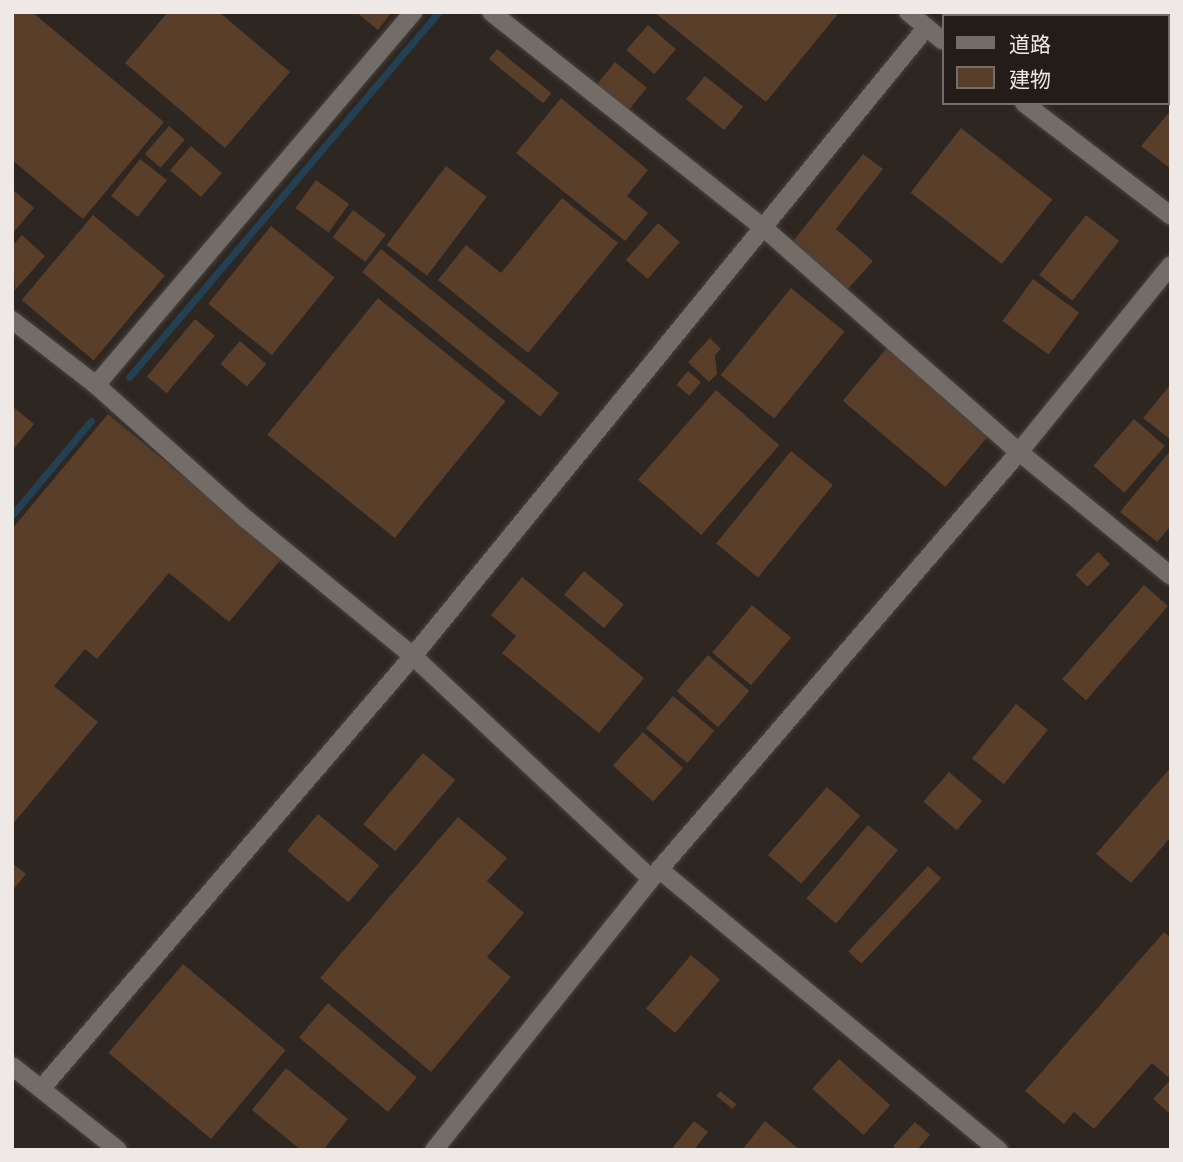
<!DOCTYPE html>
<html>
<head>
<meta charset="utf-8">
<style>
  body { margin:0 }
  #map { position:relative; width:1183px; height:1162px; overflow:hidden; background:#2d2621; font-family:Georgia,"Noto Sans JP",serif }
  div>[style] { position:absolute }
  .stream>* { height:7px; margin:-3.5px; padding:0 3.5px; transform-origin:3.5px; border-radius:3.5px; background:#244054 }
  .building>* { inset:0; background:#593e2a; transform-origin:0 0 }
  .roads { filter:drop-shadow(0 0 2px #49433f) drop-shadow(0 0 2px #49433f) }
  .minor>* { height:18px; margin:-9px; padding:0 9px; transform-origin:9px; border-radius:9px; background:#746c66 }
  span { translate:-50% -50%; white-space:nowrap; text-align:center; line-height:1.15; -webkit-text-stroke:6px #231c18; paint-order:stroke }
  .frame { position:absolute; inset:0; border:14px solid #eee9e6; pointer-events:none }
  .legend { position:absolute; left:942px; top:14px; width:228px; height:91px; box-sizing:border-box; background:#231c18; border:2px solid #746e6a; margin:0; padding:9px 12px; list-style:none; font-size:21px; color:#eee9e6 }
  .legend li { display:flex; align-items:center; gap:14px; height:35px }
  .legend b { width:35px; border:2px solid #746e6a }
</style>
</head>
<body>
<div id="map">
  <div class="stream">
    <i style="left:129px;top:377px;width:478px;rotate:-49.7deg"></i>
    <i style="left:12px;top:515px;width:123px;rotate:-50deg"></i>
  </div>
  <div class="building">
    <i style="clip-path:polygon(12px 12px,32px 12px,164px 122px,83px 219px,12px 160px)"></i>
    <i style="clip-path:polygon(168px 12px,219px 12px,290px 72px,225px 148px,125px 63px)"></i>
    <i style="clip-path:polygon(356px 12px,392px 12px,378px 30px)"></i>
    <i style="clip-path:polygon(654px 12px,834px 12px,837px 15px,766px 102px)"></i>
    <i style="clip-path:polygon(986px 12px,1027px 12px,983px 16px)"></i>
    <i style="clip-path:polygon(1143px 12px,1171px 12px,1171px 34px,1167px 16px)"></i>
    <i style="left:648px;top:25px;width:37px;height:33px;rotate:41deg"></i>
    <i style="clip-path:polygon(1167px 40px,1171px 43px,1169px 97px,1167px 95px)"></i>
    <i style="left:497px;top:49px;width:70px;height:13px;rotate:39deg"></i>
    <i style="left:615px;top:62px;width:41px;height:29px;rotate:39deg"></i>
    <i style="left:705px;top:76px;width:49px;height:30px;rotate:39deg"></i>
    <i style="clip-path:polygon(561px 98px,648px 170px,627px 196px,648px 213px,625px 241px,516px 153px)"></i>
    <i style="clip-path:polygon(1171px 110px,1171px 169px,1141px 146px)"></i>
    <i style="left:169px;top:126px;width:21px;height:37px;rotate:41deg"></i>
    <i style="left:961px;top:128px;width:116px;height:82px;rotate:38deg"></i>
    <i style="left:191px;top:146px;width:41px;height:32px;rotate:41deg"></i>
    <i style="clip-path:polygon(863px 154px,883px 169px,836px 229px,873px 261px,837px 301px,781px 256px)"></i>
    <i style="left:140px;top:159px;width:34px;height:47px;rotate:38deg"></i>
    <i style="left:446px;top:166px;width:51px;height:99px;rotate:37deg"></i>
    <i style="left:316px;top:180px;width:41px;height:35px;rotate:36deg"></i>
    <i style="clip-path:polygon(12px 189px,34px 208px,12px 234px)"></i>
    <i style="clip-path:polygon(562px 198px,618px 243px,528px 353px,438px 280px,466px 245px,501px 273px)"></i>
    <i style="left:353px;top:210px;width:41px;height:34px;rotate:37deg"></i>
    <i style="left:93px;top:215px;width:94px;height:111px;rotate:40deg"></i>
    <i style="left:1086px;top:215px;width:42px;height:76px;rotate:38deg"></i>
    <i style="left:658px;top:223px;width:29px;height:49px;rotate:41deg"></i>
    <i style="left:271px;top:226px;width:82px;height:100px;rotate:39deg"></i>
    <i style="clip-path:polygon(22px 235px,45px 256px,15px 290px,12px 246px)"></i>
    <i style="left:381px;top:249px;width:229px;height:30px;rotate:39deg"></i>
    <i style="left:1033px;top:279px;width:57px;height:52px;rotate:36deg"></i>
    <i style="left:791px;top:288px;width:69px;height:112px;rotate:39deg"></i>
    <i style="left:378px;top:298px;width:164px;height:176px;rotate:39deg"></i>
    <i style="left:195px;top:319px;width:26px;height:75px;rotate:40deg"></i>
    <i style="clip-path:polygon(710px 338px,721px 349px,715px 355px,717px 374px,709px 382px,688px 362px)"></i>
    <i style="left:240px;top:341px;width:35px;height:30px;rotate:41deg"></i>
    <i style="left:887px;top:348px;width:134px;height:69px;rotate:40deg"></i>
    <i style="left:688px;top:371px;width:17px;height:18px;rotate:40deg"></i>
    <i style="clip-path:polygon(1171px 384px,1171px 440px,1143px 418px)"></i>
    <i style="left:716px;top:390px;width:84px;height:119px;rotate:41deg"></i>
    <i style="clip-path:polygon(12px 406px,34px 424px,12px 451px)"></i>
    <i style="clip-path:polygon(108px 414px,282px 558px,229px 622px,169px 573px,97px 659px,85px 649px,54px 686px,98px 722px,12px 825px,12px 529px)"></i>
    <i style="left:1134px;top:419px;width:41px;height:62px;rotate:41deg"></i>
    <i style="clip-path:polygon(1171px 450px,1171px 526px,1157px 542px,1120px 512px)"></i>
    <i style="left:791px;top:451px;width:54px;height:119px;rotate:39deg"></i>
    <i style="left:1098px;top:552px;width:17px;height:32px;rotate:45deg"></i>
    <i style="left:584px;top:571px;width:52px;height:31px;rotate:40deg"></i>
    <i style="clip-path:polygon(522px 577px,644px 678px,599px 733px,502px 653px,516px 636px,491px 615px)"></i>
    <i style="left:1144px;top:585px;width:32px;height:125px;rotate:41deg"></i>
    <i style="left:752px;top:605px;width:51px;height:62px;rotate:40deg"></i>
    <i style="left:708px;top:655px;width:55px;height:48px;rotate:41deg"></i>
    <i style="left:673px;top:696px;width:54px;height:42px;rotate:40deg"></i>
    <i style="left:1016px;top:704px;width:41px;height:70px;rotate:39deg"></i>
    <i style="left:643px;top:732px;width:54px;height:45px;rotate:42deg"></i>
    <i style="left:423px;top:753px;width:42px;height:93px;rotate:40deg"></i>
    <i style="clip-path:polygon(1171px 767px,1171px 837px,1131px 883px,1096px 854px)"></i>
    <i style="left:949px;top:772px;width:44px;height:39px;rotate:41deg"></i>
    <i style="left:827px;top:787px;width:44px;height:90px;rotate:41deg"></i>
    <i style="left:318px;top:814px;width:80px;height:48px;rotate:40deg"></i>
    <i style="clip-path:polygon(458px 817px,507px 858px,487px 881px,524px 913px,487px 957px,511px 977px,431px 1072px,320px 978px)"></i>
    <i style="left:868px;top:825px;width:39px;height:96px;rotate:40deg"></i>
    <i style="clip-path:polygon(12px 863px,26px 874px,12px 891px)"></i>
    <i style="left:928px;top:866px;width:18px;height:117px;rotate:43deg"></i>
    <i style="clip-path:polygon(1164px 932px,1171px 938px,1171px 1073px,1168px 1077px,1152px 1063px,1094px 1129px,1074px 1112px,1064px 1124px,1025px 1091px)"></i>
    <i style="left:691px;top:955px;width:38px;height:70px;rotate:40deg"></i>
    <i style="left:183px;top:964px;width:134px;height:116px;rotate:40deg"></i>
    <i style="left:328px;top:1003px;width:116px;height:45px;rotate:40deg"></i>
    <i style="left:839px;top:1059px;width:69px;height:40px;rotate:42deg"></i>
    <i style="clip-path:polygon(286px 1068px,348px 1119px,323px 1150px,301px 1150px,252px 1110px)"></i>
    <i style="clip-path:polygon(1171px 1079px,1171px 1111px,1169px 1113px,1153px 1099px)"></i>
    <i style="left:720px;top:1091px;width:21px;height:6px;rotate:39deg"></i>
    <i style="clip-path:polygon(694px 1121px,708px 1132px,694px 1150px,677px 1150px,673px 1147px)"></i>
    <i style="clip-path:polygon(765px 1121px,800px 1150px,742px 1150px)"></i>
    <i style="clip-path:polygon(915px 1122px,930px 1135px,917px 1150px,898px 1150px,893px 1146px)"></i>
  </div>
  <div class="roads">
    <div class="minor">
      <i style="left:491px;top:12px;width:350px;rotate:38.4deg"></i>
      <i style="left:765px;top:229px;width:338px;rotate:41.3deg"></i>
      <i style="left:1019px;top:452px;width:196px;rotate:39.2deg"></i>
      <i style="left:908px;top:12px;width:45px;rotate:39.6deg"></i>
      <i style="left:1024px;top:103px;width:185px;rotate:37.5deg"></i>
      <i style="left:12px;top:320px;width:106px;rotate:37.7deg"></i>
      <i style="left:96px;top:385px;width:201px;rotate:41.8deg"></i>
      <i style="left:246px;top:519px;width:216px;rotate:39.4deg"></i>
      <i style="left:413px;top:656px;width:326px;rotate:43.1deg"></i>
      <i style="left:96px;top:385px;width:490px;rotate:-49.6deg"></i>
      <i style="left:660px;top:870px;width:440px;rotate:39.6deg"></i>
      <i style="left:12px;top:1066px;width:135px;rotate:38.4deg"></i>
      <i style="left:41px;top:1089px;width:571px;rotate:-49.33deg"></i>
      <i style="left:413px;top:656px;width:811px;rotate:-50.76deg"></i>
      <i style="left:434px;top:1150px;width:347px;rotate:-51.3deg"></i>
      <i style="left:651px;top:879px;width:564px;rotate:-49.24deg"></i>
      <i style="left:1019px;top:452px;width:241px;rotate:-50.9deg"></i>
    </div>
  </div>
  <div class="frame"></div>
  <ul class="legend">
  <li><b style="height:9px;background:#746c66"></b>道路</li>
  <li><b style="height:19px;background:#593e2a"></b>建物</li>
  </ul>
</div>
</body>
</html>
